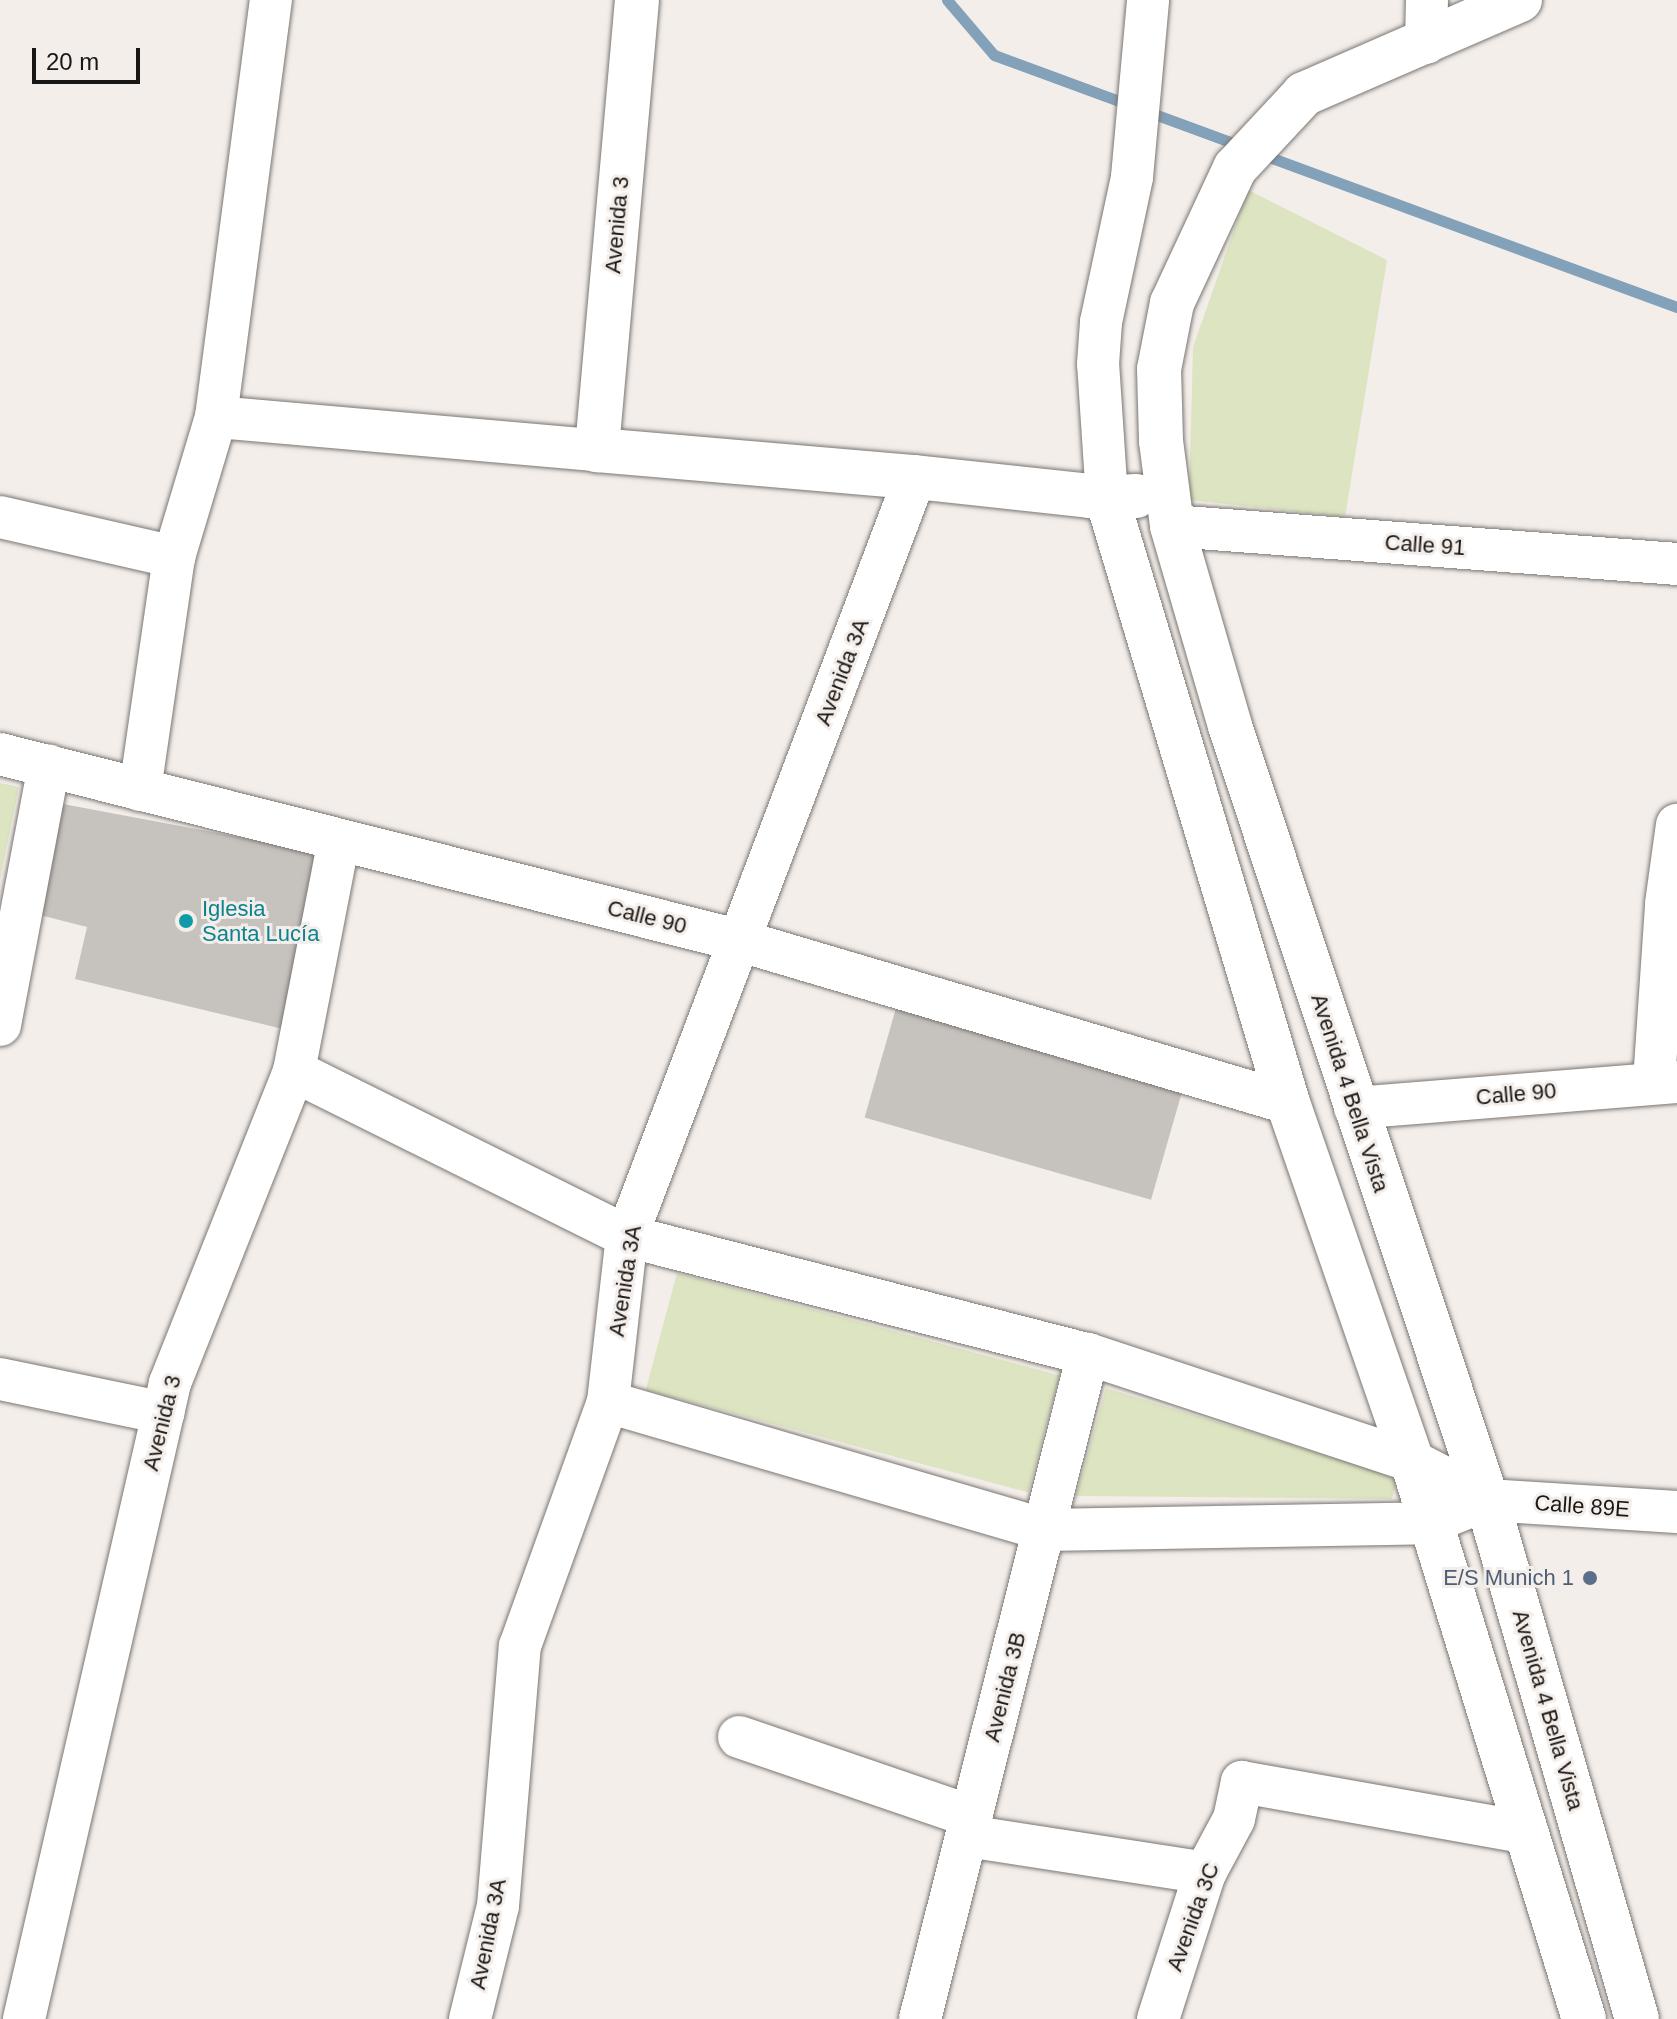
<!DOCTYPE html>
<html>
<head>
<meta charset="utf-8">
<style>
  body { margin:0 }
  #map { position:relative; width:1677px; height:2019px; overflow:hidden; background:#f4eeea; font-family:Arial,sans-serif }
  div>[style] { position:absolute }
  .green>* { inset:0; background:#dce4c2; transform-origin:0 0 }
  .stream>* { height:11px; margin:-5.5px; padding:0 5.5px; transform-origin:5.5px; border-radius:5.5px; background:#84a1ba }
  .building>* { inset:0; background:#c6c2bd; transform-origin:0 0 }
  .roads { filter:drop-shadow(0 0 2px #7a7672) drop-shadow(0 0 2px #7a7672) }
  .street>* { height:42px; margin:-21px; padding:0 21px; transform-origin:21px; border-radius:21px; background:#fff }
  .secondary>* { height:44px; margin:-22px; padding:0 22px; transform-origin:22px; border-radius:22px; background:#fff }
  .dots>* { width:22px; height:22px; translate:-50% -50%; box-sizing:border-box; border:4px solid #f4eeea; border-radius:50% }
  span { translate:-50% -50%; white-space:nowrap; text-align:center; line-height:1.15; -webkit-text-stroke:6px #f4eeea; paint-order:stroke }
  .street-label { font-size:22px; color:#191716 }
  .culture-label { font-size:22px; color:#0d838f }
  .left { translate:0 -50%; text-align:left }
  .service-label { font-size:22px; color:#4e5e75 }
  .right { translate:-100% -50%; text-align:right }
  .scale { position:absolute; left:32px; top:48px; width:108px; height:36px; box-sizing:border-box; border:4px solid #191716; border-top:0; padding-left:10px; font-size:24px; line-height:28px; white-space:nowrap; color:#191716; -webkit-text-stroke:6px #f4eeea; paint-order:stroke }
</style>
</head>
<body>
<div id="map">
  <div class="green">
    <i style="clip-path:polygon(1248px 190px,1387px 260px,1345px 517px,1189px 500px,1193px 347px)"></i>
    <i style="clip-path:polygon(0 783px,19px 787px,0 880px)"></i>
    <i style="left:677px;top:1273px;width:396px;height:121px;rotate:15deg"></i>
    <i style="clip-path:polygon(1106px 1388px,1397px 1477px,1392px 1499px,1076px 1496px)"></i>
  </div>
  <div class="stream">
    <i style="left:947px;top:0;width:72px;rotate:49.5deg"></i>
    <i style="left:994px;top:55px;width:263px;rotate:20.2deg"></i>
    <i style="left:1261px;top:154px;width:443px;rotate:20.2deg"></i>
  </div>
  <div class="building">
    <i style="clip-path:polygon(63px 804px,323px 853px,287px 1030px,75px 979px,87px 927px,40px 915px)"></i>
    <i style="left:896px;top:1008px;width:298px;height:114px;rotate:16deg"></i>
  </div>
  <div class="roads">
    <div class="street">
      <i style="left:1426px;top:43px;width:43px;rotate:-88.7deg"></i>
      <i style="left:216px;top:417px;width:382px;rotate:5deg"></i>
      <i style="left:1107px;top:498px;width:134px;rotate:-93.8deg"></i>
      <i style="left:1098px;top:364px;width:42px;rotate:-85.9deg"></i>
      <i style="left:1101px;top:322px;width:148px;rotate:-77.9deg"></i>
      <i style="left:1132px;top:177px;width:178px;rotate:-84.8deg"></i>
      <i style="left:0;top:517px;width:179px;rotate:12.9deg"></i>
      <i style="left:1172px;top:526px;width:506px;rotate:4.3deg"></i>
      <i style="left:0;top:754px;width:764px;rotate:14.16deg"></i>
      <i style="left:741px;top:941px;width:570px;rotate:16.5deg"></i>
      <i style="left:140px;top:790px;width:235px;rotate:-81.7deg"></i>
      <i style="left:174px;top:557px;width:146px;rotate:-73.3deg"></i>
      <i style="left:216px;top:417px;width:421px;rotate:-82.5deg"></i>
      <i style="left:0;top:1025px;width:264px;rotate:-79.3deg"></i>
      <i style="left:294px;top:1071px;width:372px;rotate:26.4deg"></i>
      <i style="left:627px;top:1236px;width:476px;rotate:14.4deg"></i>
      <i style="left:1088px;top:1354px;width:341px;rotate:18.3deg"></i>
      <i style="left:1412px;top:1461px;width:85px;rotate:27.5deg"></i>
      <i style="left:1487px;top:1500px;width:190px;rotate:3.6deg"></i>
      <i style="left:1654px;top:1082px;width:178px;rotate:-86.1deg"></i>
      <i style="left:1666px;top:904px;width:80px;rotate:-82.1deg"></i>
      <i style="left:1355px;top:1108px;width:323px;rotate:-4.6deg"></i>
      <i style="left:0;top:1379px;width:167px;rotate:11.7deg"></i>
      <i style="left:608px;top:1402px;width:455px;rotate:16.3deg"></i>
      <i style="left:1045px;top:1530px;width:384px;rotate:-1deg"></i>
      <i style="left:1429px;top:1523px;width:38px;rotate:-22deg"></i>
      <i style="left:739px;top:1737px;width:246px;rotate:18.9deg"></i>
      <i style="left:967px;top:1836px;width:241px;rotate:8.8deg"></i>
      <i style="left:24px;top:2019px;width:653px;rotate:-77.07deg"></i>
      <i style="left:170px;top:1383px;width:336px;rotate:-68.3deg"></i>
      <i style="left:294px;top:1071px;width:235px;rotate:-79deg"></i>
      <i style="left:470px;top:2019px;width:116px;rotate:-76.1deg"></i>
      <i style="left:498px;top:1906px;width:261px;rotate:-85.2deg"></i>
      <i style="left:520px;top:1646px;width:259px;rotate:-70.2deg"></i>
      <i style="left:608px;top:1402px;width:167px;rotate:-83.5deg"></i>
      <i style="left:627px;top:1236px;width:812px;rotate:-69.22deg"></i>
      <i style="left:920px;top:2019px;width:686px;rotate:-75.82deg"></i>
      <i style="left:1158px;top:2019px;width:153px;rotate:-72.2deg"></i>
      <i style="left:1205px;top:1873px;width:61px;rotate:-61.8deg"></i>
      <i style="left:1234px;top:1819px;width:38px;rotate:-78deg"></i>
      <i style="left:1242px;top:1782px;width:290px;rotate:10.1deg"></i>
    </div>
    <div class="secondary">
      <i style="left:637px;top:0;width:452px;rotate:95.1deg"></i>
      <i style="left:597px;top:450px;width:319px;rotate:4.9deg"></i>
      <i style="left:915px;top:477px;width:193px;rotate:6.2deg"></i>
      <i style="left:1107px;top:498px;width:29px;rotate:-4deg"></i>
      <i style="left:1520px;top:0;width:236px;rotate:156.5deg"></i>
      <i style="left:1304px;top:94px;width:101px;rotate:133deg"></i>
      <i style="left:1235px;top:168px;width:149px;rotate:115deg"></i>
      <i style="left:1172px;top:303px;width:67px;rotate:101.1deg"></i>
      <i style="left:1159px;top:369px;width:72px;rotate:88.4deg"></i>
      <i style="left:1161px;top:441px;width:86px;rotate:82.6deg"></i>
      <i style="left:1172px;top:526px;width:208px;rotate:73.8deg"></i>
      <i style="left:1230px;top:726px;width:816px;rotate:71.63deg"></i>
      <i style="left:1487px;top:1500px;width:540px;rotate:73.88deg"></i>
      <i style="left:1107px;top:498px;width:631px;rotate:73.34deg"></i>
      <i style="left:1288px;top:1103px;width:379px;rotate:70.9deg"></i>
      <i style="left:1412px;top:1461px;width:584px;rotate:72.87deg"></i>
    </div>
  </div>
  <div class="dots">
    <i style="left:186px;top:921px;background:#0f9aa8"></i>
    <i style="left:1590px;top:1578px;background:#5c6f8a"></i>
  </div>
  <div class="street-label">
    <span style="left:617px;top:225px;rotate:-85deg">Avenida 3</span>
    <span style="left:1425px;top:545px;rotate:4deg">Calle 91</span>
    <span style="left:842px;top:672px;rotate:-69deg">Avenida 3A</span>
    <span style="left:647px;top:917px;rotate:14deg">Calle 90</span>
    <span style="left:1350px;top:1093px;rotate:72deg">Avenida 4 Bella Vista</span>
    <span style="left:1516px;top:1094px;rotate:-5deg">Calle 90</span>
    <span style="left:625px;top:1281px;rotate:-81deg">Avenida 3A</span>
    <span style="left:162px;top:1423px;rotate:-76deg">Avenida 3</span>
    <span style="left:1582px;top:1506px;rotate:4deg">Calle 89E</span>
    <span style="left:1005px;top:1687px;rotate:-76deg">Avenida 3B</span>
    <span style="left:1548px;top:1710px;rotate:74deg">Avenida 4 Bella Vista</span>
    <span style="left:1193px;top:1917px;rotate:-70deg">Avenida 3C</span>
    <span style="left:488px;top:1934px;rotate:-79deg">Avenida 3A</span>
  </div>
  <div class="culture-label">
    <span class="left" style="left:202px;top:921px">Iglesia<br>Santa Lucía</span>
  </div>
  <div class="service-label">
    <span class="right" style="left:1574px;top:1578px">E/S Munich 1</span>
  </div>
  <div class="scale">20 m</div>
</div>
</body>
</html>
